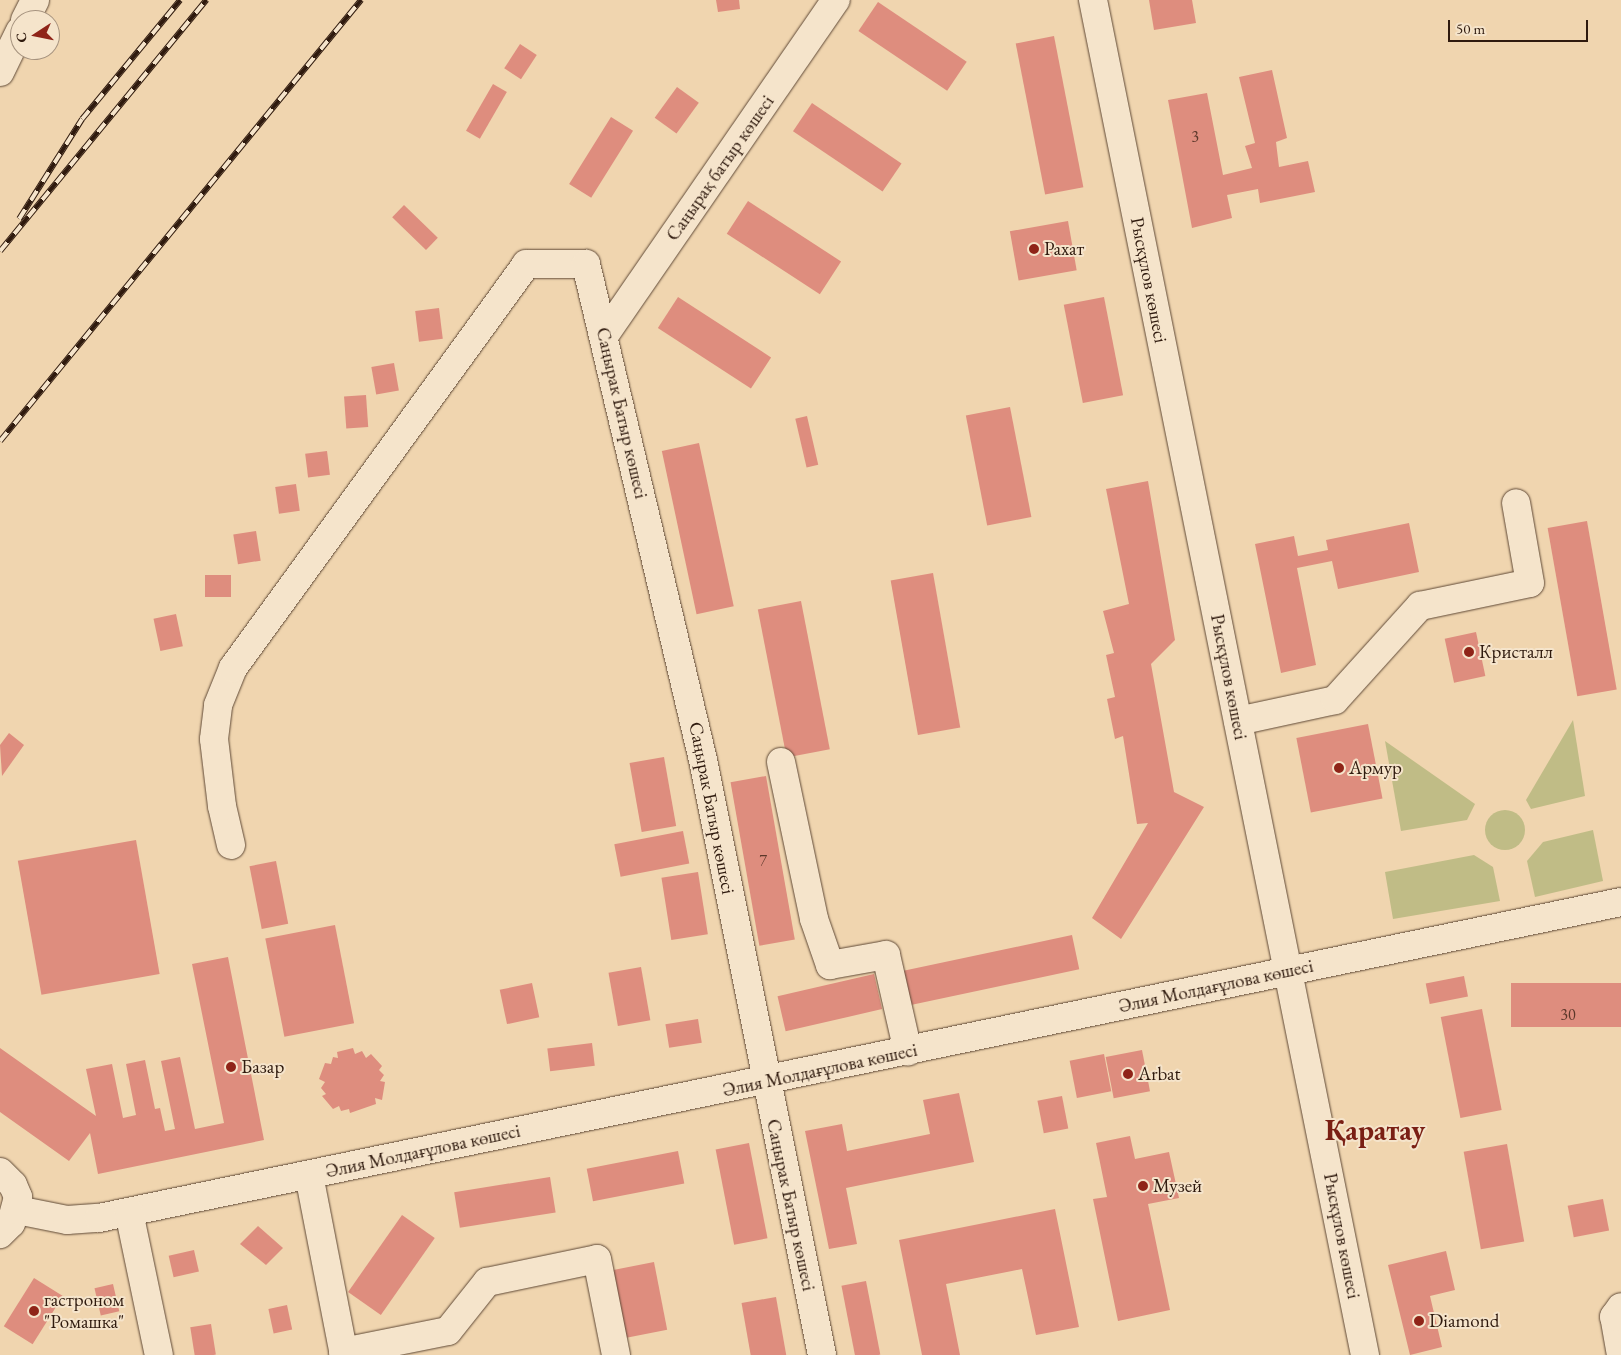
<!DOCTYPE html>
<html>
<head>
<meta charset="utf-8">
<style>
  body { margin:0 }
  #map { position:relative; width:1621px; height:1355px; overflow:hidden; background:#f0d5af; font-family:"EB Garamond",serif }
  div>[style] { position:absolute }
  .green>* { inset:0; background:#c0bc86 }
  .round { border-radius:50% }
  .building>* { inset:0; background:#de8d7e; transform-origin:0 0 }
  .roads { filter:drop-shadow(0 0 1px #5f4936) drop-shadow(0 0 1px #5f4936) }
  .minor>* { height:28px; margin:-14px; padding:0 14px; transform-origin:14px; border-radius:14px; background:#f5e4cb }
  .rail>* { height:5.5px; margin-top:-2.75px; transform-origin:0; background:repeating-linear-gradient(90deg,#f5e4cb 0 11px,#2f1a0e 0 22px); box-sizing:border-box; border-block:1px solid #2f1a0e }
  .dots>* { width:14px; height:14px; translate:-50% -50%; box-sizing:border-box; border:2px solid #f5e4cb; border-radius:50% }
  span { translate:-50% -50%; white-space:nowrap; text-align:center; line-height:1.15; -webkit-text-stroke:4px #f5e4cb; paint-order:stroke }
  .number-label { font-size:16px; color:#5b372a }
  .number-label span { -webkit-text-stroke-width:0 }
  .street-label { font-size:19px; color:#2f1a0e }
  .poi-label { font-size:19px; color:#2f1a0e }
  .left { translate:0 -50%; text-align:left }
  .town-label { font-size:29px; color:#7a1f14; font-weight:700 }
  .north { position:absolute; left:10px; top:10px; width:50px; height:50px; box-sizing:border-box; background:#f5e4cb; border:1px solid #a6937f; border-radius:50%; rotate:259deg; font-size:14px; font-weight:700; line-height:20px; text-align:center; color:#2f1a0e }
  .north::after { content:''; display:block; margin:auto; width:18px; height:22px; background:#8f2418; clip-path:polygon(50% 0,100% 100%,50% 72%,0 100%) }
  .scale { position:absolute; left:1448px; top:20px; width:140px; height:22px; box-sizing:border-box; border:2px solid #2f1a0e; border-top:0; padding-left:6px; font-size:15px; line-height:18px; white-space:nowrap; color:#2f1a0e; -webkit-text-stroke:4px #f5e4cb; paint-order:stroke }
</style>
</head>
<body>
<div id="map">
  <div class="green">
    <i style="clip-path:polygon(1573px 720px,1585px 796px,1531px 809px,1526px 800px)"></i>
    <i style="clip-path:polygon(1385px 741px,1475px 804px,1467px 820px,1401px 831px)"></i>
    <i class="round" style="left:1485px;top:810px;width:40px;height:40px"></i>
    <i style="clip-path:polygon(1593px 830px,1603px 881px,1535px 897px,1527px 861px,1543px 842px)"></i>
    <i style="clip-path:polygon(1474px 855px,1493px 867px,1500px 901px,1393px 919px,1385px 872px)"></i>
  </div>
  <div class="building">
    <i style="clip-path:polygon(716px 0,739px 0,740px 9px,718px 12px)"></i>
    <i style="clip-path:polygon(1149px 0,1192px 0,1196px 23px,1154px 30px)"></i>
    <i style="left:878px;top:2px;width:107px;height:35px;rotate:34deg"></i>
    <i style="left:1054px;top:36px;width:154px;height:39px;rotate:79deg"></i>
    <i style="left:520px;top:44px;width:20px;height:29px;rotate:33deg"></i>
    <i style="clip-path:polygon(1272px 70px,1287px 138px,1276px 142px,1279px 167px,1308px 161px,1315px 192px,1260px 203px,1258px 189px,1227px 195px,1232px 218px,1192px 228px,1168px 100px,1207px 93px,1223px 175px,1252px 168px,1245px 146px,1255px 143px,1239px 77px)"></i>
    <i style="left:493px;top:84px;width:16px;height:54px;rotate:30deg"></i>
    <i style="left:677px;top:87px;width:27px;height:38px;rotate:36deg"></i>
    <i style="left:812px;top:103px;width:108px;height:34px;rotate:34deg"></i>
    <i style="left:611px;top:117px;width:26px;height:79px;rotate:32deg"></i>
    <i style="left:748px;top:201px;width:111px;height:39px;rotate:33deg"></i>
    <i style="left:404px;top:205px;width:47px;height:17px;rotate:44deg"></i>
    <i style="left:1068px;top:221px;width:50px;height:59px;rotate:80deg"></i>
    <i style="left:678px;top:297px;width:111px;height:37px;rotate:33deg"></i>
    <i style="left:1104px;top:297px;width:100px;height:41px;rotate:79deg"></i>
    <i style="left:439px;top:308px;width:31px;height:24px;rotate:83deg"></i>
    <i style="left:394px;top:363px;width:28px;height:23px;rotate:80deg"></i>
    <i style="left:366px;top:395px;width:32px;height:22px;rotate:86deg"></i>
    <i style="left:1010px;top:407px;width:112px;height:45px;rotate:79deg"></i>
    <i style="left:807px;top:416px;width:50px;height:12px;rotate:77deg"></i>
    <i style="left:699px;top:443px;width:167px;height:38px;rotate:78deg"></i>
    <i style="left:327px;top:451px;width:24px;height:22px;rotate:83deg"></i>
    <i style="clip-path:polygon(1148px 481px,1175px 640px,1151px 664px,1174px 792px,1204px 807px,1121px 939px,1092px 918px,1148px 823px,1137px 824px,1123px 736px,1115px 739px,1107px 699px,1115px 697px,1106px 655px,1114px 653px,1103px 611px,1129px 604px,1106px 489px)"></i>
    <i style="left:296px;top:484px;width:27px;height:21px;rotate:82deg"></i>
    <i style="left:1587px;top:521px;width:171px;height:40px;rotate:80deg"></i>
    <i style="clip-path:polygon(1409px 523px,1419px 572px,1338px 589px,1332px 561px,1297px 568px,1316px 665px,1281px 673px,1255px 544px,1294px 536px,1298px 556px,1328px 550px,1326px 540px)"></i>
    <i style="left:256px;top:531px;width:30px;height:23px;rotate:81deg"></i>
    <i style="left:933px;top:573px;width:157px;height:43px;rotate:80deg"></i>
    <i style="left:205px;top:575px;width:26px;height:22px"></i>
    <i style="left:801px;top:601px;width:151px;height:44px;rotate:79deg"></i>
    <i style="left:176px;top:614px;width:33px;height:23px;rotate:78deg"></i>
    <i style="left:1476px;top:632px;width:45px;height:32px;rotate:78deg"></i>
    <i style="left:1368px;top:724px;width:76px;height:73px;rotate:79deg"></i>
    <i style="clip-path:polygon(9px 733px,24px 745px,2px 776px,0 745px)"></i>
    <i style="left:664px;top:757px;width:70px;height:35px;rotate:80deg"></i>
    <i style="left:766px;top:776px;width:166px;height:36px;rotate:80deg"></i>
    <i style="left:683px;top:831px;width:33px;height:70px;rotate:79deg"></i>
    <i style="left:136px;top:840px;width:136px;height:120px;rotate:80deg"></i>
    <i style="left:276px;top:861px;width:64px;height:27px;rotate:79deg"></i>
    <i style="left:698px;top:872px;width:63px;height:37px;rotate:81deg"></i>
    <i style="left:335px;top:925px;width:100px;height:71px;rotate:79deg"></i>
    <i style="left:1072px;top:935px;width:35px;height:177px;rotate:78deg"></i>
    <i style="clip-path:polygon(228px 957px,264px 1140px,98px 1174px,90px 1133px,69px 1161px,0 1112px,0 1048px,96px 1116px,86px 1069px,112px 1064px,123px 1118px,136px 1115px,126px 1064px,145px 1060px,155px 1109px,160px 1108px,165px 1131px,175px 1129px,161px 1061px,180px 1057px,195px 1129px,224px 1123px,192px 964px)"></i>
    <i style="left:641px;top:967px;width:54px;height:33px;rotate:80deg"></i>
    <i style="left:874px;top:974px;width:36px;height:99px;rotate:77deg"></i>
    <i style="left:1464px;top:976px;width:21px;height:39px;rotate:79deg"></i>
    <i style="left:532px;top:983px;width:35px;height:33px;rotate:78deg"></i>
    <i style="left:1621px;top:983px;width:44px;height:110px;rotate:90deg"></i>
    <i style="left:1482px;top:1009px;width:103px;height:42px;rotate:79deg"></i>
    <i style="left:698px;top:1019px;width:24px;height:33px;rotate:81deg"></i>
    <i style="left:592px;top:1043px;width:23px;height:45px;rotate:83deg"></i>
    <i style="clip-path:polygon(353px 1048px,355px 1054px,362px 1051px,366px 1058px,371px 1054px,382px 1066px,379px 1070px,384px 1075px,380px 1081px,385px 1082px,382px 1100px,375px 1098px,376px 1104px,350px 1113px,349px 1109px,341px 1111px,339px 1106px,333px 1109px,322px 1096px,326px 1094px,321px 1088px,325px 1082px,319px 1079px,325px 1063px,331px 1064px,333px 1057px,338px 1058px,337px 1052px)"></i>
    <i style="left:1142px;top:1050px;width:42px;height:37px;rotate:79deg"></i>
    <i style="left:1104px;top:1054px;width:38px;height:35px;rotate:79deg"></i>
    <i style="clip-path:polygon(959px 1093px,974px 1162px,846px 1188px,857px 1244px,829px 1249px,805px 1131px,842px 1124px,847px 1151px,930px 1134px,923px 1100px)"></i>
    <i style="left:1062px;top:1096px;width:33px;height:25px;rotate:79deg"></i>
    <i style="clip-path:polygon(1130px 1136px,1135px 1159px,1169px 1152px,1179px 1198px,1148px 1204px,1170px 1310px,1118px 1321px,1093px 1199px,1107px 1197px,1096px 1143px)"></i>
    <i style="left:749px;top:1143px;width:97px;height:34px;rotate:79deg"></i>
    <i style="left:1507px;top:1144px;width:99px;height:44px;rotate:80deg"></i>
    <i style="left:678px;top:1151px;width:33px;height:93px;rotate:79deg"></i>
    <i style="left:550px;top:1177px;width:36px;height:97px;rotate:81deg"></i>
    <i style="left:1603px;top:1199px;width:32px;height:36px;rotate:79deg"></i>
    <i style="clip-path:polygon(1055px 1209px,1079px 1327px,1036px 1335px,1022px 1269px,946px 1284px,960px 1355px,922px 1355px,899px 1240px)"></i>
    <i style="left:402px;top:1215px;width:40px;height:94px;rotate:35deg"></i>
    <i style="clip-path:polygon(258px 1226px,283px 1248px,266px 1265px,240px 1244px)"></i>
    <i style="left:194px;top:1250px;width:22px;height:26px;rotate:77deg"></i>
    <i style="clip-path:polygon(1446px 1251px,1455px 1290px,1430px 1296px,1442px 1347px,1410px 1355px,1388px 1265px)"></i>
    <i style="left:654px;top:1262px;width:69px;height:44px;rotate:79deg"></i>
    <i style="left:34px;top:1278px;width:34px;height:57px;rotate:32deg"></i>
    <i style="left:866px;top:1281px;width:75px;height:25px;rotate:79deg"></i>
    <i style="left:113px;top:1284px;width:28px;height:19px;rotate:77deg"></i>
    <i style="left:776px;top:1297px;width:59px;height:35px;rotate:80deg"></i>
    <i style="left:287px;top:1305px;width:25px;height:19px;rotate:78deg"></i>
    <i style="left:211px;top:1324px;width:31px;height:21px;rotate:81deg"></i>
  </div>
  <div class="roads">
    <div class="minor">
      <i style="left:1093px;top:0;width:1382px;rotate:78.65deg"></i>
      <i style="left:25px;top:20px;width:22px;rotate:-63deg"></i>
      <i style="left:0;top:72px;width:46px;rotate:-64deg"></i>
      <i style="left:604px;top:336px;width:408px;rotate:-55.4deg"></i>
      <i style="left:1238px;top:721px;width:99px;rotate:-12.2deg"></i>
      <i style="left:1335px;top:700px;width:127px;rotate:-47.9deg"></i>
      <i style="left:1420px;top:606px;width:112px;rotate:-11.8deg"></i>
      <i style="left:1530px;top:583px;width:81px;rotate:-99.9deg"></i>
      <i style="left:781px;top:762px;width:160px;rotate:78.1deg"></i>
      <i style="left:814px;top:919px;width:49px;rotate:70.8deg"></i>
      <i style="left:830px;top:965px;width:57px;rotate:-10.1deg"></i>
      <i style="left:886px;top:955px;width:99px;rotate:77.2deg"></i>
      <i style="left:231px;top:845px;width:40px;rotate:-103deg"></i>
      <i style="left:222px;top:806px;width:67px;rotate:-96.8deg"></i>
      <i style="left:214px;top:739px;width:34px;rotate:-83deg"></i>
      <i style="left:218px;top:705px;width:40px;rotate:-68deg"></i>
      <i style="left:233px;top:668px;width:499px;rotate:-54deg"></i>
      <i style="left:526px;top:264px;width:60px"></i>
      <i style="left:586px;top:264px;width:510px;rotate:76.73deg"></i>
      <i style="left:703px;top:760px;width:607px;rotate:78.69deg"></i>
      <i style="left:0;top:1172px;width:18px;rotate:45deg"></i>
      <i style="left:13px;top:1185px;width:13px;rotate:67deg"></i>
      <i style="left:18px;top:1197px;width:27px;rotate:105deg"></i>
      <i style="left:11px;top:1223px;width:16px;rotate:135deg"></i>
      <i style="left:309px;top:1175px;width:183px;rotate:79deg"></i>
      <i style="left:17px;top:1210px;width:51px;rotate:11.3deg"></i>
      <i style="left:67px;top:1220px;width:32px;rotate:-4deg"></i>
      <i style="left:99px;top:1218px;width:1554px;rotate:-11.73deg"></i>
      <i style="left:129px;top:1212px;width:146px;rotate:78.2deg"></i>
      <i style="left:343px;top:1352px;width:107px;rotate:-11.3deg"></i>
      <i style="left:448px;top:1331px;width:63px;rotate:-51.5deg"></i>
      <i style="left:487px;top:1282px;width:112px;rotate:-11.8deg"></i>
      <i style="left:597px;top:1259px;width:98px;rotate:78.8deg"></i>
      <i style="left:1621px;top:1355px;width:39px;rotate:-100deg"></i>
      <i style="left:1614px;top:1317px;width:12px;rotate:-55deg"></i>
    </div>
  </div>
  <div class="rail">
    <i style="left:19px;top:219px;width:118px;rotate:-57.8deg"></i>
    <i style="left:82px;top:119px;width:154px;rotate:-50.5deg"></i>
    <i style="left:0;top:251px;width:325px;rotate:-50.6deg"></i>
    <i style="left:0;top:441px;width:570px;rotate:-50.7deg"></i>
  </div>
  <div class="dots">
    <i style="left:1034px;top:249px;background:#8f2418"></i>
    <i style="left:1469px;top:652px;background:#8f2418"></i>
    <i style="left:1339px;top:768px;background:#8f2418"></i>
    <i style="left:231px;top:1067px;background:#8f2418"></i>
    <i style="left:1128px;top:1074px;background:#8f2418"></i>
    <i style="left:1143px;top:1186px;background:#8f2418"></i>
    <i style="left:34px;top:1311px;background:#8f2418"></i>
    <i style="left:1419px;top:1321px;background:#8f2418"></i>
  </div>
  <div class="number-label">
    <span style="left:1195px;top:137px">3</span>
    <span style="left:763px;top:861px">7</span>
    <span style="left:1568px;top:1015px">30</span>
  </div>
  <div class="street-label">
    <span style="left:720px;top:168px;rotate:-55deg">Саңырақ батыр көшесі</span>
    <span style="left:1149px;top:280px;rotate:79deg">Рысқұлов көшесі</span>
    <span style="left:622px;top:413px;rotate:77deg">Саңырак Батыр көшесі</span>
    <span style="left:1229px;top:677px;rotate:79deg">Рысқұлов көшесі</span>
    <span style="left:712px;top:808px;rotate:79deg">Саңырак Батыр көшесі</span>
    <span style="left:1216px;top:986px;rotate:-12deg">Әлия Молдағұлова көшесі</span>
    <span style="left:820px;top:1070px;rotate:-12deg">Әлия Молдағұлова көшесі</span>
    <span style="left:423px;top:1151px;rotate:-12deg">Әлия Молдағұлова көшесі</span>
    <span style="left:791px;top:1205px;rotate:78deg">Саңырак Батыр көшесі</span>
    <span style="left:1342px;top:1236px;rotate:79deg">Рысқұлов көшесі</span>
  </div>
  <div class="poi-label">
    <span class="left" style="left:1044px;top:249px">Рахат</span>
    <span class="left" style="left:1479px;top:652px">Кристалл</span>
    <span class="left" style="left:1349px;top:768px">Армур</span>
    <span class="left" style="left:241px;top:1067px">Базар</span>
    <span class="left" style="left:1138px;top:1074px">Arbat</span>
    <span class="left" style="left:1153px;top:1186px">Музей</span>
    <span class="left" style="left:44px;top:1311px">гастроном<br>"Ромашка"</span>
    <span class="left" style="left:1429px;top:1321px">Diamond</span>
  </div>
  <div class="town-label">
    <span style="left:1375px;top:1131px">Қаратау</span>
  </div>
  <div class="north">С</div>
  <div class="scale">50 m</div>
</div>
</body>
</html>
